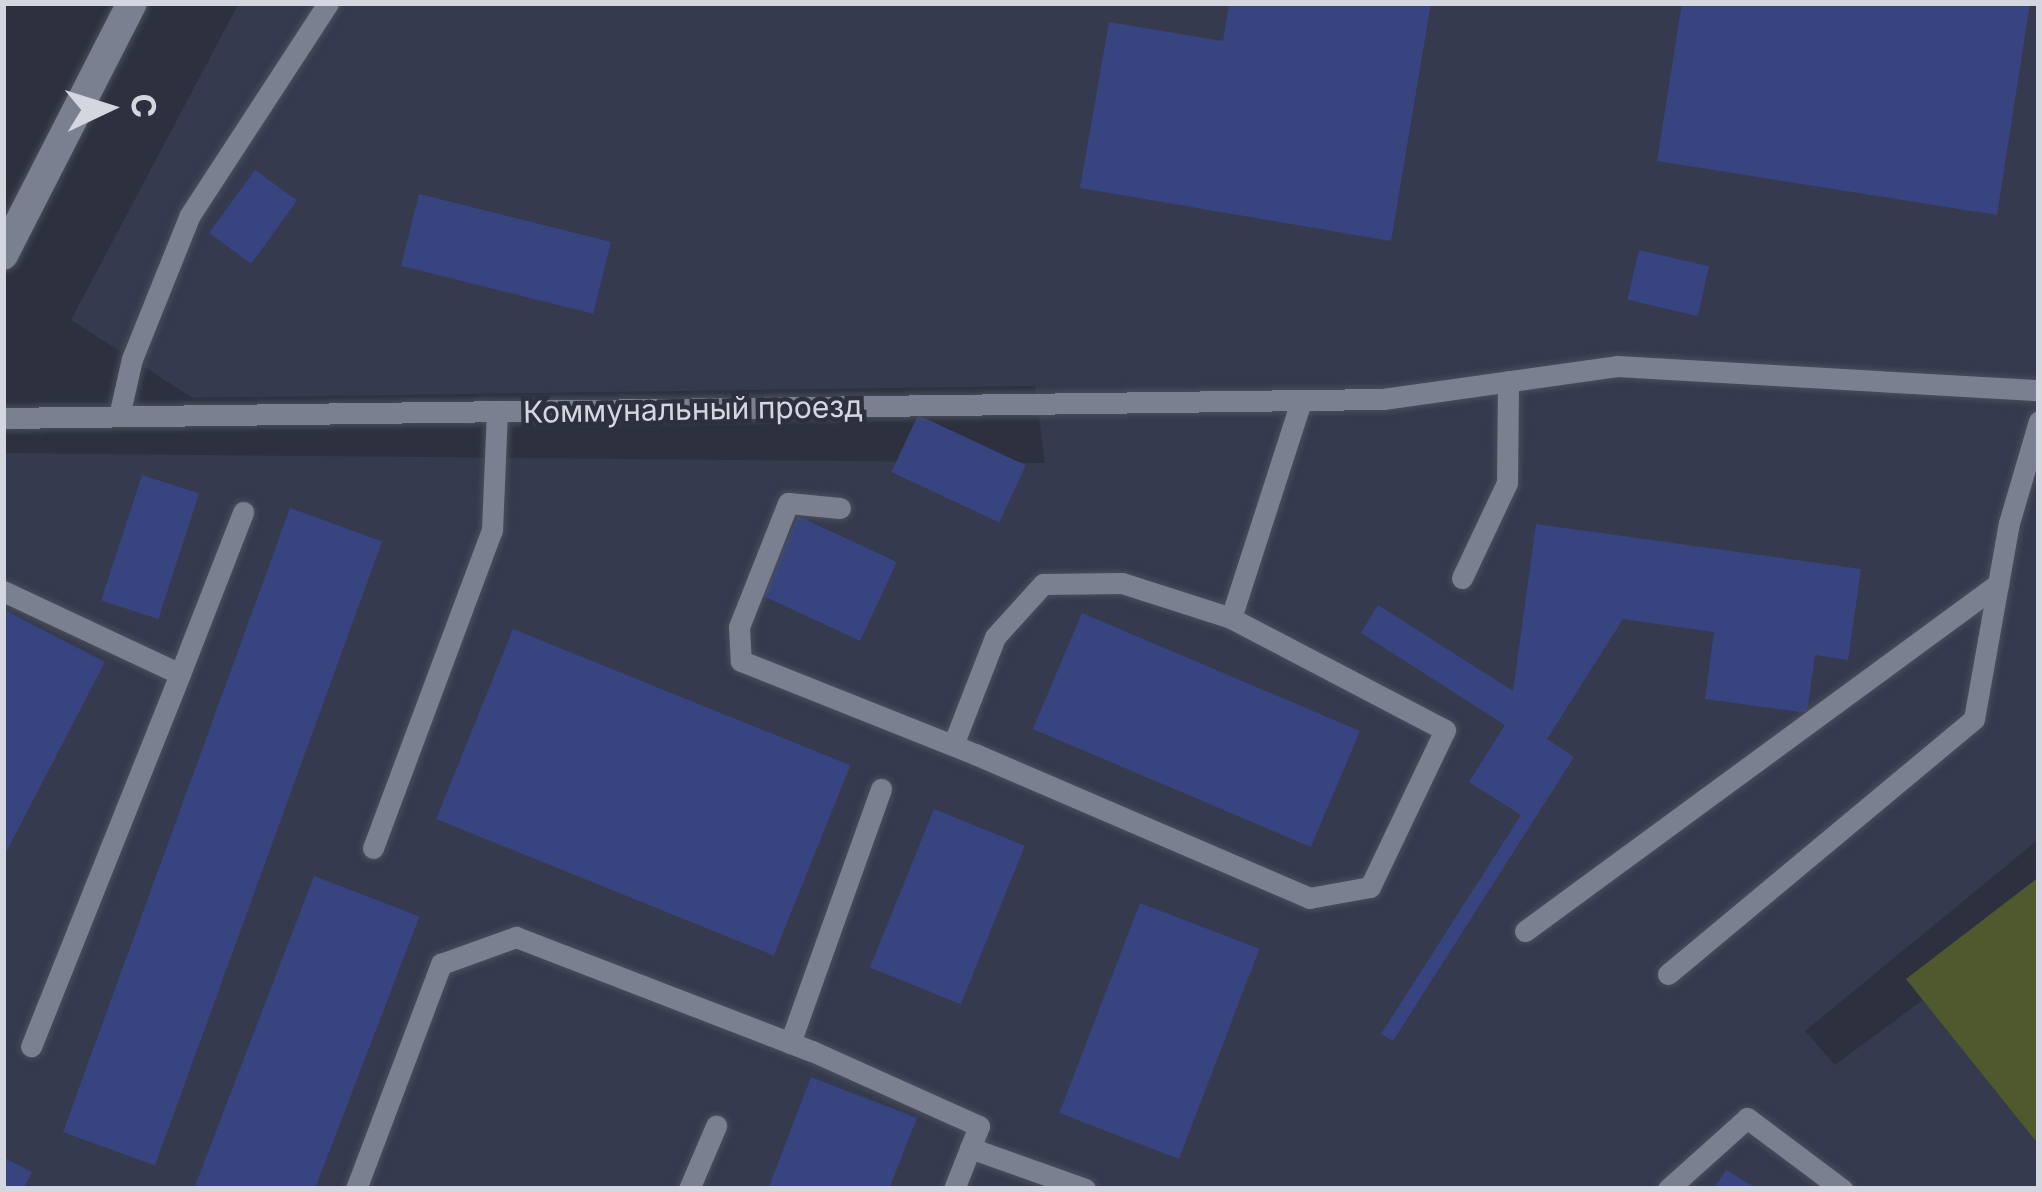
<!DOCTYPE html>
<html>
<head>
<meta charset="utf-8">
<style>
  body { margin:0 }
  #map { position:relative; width:2042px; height:1192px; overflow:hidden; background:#2d313f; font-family:Inter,sans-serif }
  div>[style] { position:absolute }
  .built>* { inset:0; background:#353a4e }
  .green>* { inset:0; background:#50592d }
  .building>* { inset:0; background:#374480; transform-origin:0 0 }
  .roads { filter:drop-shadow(0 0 3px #4a4e5a) drop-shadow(0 0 3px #4a4e5a) }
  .service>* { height:21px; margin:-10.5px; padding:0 10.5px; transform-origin:10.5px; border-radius:10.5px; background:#7b8090 }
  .tertiary>* { height:30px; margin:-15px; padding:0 15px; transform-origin:15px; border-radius:15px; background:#7b8090 }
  span { translate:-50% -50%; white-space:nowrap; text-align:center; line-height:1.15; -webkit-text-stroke:9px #2d313f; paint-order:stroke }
  .street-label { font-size:30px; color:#d4d7e0 }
  .frame { position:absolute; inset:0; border:6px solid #d4d7e0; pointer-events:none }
  .north { position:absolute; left:48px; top:48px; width:120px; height:120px; -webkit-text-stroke:9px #2d313f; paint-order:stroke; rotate:86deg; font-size:33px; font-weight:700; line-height:48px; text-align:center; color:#d4d7e0 }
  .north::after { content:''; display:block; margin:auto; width:42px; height:54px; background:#d4d7e0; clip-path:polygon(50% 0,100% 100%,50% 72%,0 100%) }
</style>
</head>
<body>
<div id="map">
  <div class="built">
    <i style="clip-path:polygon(239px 3px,2039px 3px,2039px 839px,1805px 1031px,1835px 1065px,2039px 914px,2039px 1189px,3px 1189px,3px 453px,1045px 463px,1035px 386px,193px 398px,71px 320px)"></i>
  </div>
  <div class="green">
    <i style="clip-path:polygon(2039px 877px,2039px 1145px,1906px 979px)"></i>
  </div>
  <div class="building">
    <i style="clip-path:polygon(1229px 3px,1431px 3px,1391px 241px,1080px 188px,1109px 22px,1223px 41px)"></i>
    <i style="clip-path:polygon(1682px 3px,2030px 3px,1997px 215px,1657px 161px)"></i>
    <i style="left:255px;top:170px;width:52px;height:78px;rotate:36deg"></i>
    <i style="left:419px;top:194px;width:198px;height:74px;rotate:14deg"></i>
    <i style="left:1639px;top:250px;width:72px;height:51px;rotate:13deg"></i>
    <i style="left:918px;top:415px;width:119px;height:63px;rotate:25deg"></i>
    <i style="left:142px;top:475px;width:60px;height:132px;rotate:18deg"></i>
    <i style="left:290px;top:508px;width:98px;height:664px;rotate:20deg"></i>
    <i style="left:798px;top:516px;width:109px;height:87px;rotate:25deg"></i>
    <i style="clip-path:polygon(1536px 524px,1861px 569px,1848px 660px,1815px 655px,1807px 713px,1705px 699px,1714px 632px,1623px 619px,1547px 739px,1574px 757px,1393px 1041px,1381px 1034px,1521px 815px,1469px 782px,1505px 725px,1361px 633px,1378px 605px,1513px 691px)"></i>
    <i style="clip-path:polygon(3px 609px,105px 662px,3px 858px)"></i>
    <i style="left:1082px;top:613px;width:302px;height:126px;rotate:23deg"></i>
    <i style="left:513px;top:629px;width:364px;height:205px;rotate:22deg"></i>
    <i style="left:934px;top:809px;width:98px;height:171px;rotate:22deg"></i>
    <i style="left:314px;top:876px;width:113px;height:336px;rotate:21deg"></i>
    <i style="left:1140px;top:903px;width:128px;height:225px;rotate:21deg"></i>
    <i style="clip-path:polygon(811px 1077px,917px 1118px,889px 1189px,768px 1189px)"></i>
    <i style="clip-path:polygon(3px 1157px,32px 1172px,23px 1189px,3px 1189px)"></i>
    <i style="clip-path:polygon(1726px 1170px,1758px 1189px,1714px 1189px)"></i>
  </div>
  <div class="roads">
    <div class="service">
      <i style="left:119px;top:416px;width:58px;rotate:-77.2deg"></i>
      <i style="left:132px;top:359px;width:155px;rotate:-68.1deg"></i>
      <i style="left:190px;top:215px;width:253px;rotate:-56.9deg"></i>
      <i style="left:3px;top:418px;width:1380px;rotate:-0.79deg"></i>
      <i style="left:1383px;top:399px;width:236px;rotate:-8deg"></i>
      <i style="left:1617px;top:366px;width:423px;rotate:3.3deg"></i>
      <i style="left:840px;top:508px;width:52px;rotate:-174.5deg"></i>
      <i style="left:788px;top:503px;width:133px;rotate:111.6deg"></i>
      <i style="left:739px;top:627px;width:34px;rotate:87deg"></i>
      <i style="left:741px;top:661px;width:252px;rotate:21.7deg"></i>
      <i style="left:975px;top:754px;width:364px;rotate:23.3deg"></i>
      <i style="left:1309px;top:898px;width:62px;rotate:-10.2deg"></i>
      <i style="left:1370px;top:887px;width:174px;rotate:-64.5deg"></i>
      <i style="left:1445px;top:730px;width:242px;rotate:-152.4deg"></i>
      <i style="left:1231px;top:618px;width:228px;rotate:-72.1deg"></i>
      <i style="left:1462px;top:578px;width:105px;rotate:-64.7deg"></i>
      <i style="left:1507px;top:483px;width:102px;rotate:-89.4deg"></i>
      <i style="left:3px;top:591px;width:195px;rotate:25.1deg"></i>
      <i style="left:180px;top:674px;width:401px;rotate:111.8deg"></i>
      <i style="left:180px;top:674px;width:174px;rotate:-68.7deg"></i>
      <i style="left:953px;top:745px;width:116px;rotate:-68.7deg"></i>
      <i style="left:995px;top:637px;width:72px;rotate:-47.8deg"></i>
      <i style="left:1043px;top:584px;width:79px;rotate:-0.7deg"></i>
      <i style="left:1122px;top:583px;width:114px;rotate:17.8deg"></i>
      <i style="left:373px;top:848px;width:340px;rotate:-69.5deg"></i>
      <i style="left:492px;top:530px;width:119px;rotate:-87.6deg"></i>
      <i style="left:1525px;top:931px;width:587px;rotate:-36.26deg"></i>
      <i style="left:1668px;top:974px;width:398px;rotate:-39.8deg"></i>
      <i style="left:1974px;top:719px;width:199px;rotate:-79.9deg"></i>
      <i style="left:2009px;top:523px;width:106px;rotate:-73.6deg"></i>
      <i style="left:790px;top:1043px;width:270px;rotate:-70.3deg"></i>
      <i style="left:970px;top:1148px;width:122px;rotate:19.6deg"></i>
      <i style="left:356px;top:1189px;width:241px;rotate:-69.3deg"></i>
      <i style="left:441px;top:964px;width:80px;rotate:-19.8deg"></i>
      <i style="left:516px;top:937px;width:317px;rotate:21.1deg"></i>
      <i style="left:812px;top:1051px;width:183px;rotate:24.2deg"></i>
      <i style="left:979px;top:1126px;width:68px;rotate:111.6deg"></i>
      <i style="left:689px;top:1189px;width:69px;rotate:-66.8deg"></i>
      <i style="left:1668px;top:1189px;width:106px;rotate:-41.9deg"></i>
      <i style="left:1747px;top:1118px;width:119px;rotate:36.8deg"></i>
    </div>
    <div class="tertiary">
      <i style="left:3px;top:255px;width:283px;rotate:-62.9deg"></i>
    </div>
  </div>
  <div class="street-label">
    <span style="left:693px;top:409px;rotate:-1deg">Коммунальный проезд</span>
  </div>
  <div class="frame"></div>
  <div class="north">С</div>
</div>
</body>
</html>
